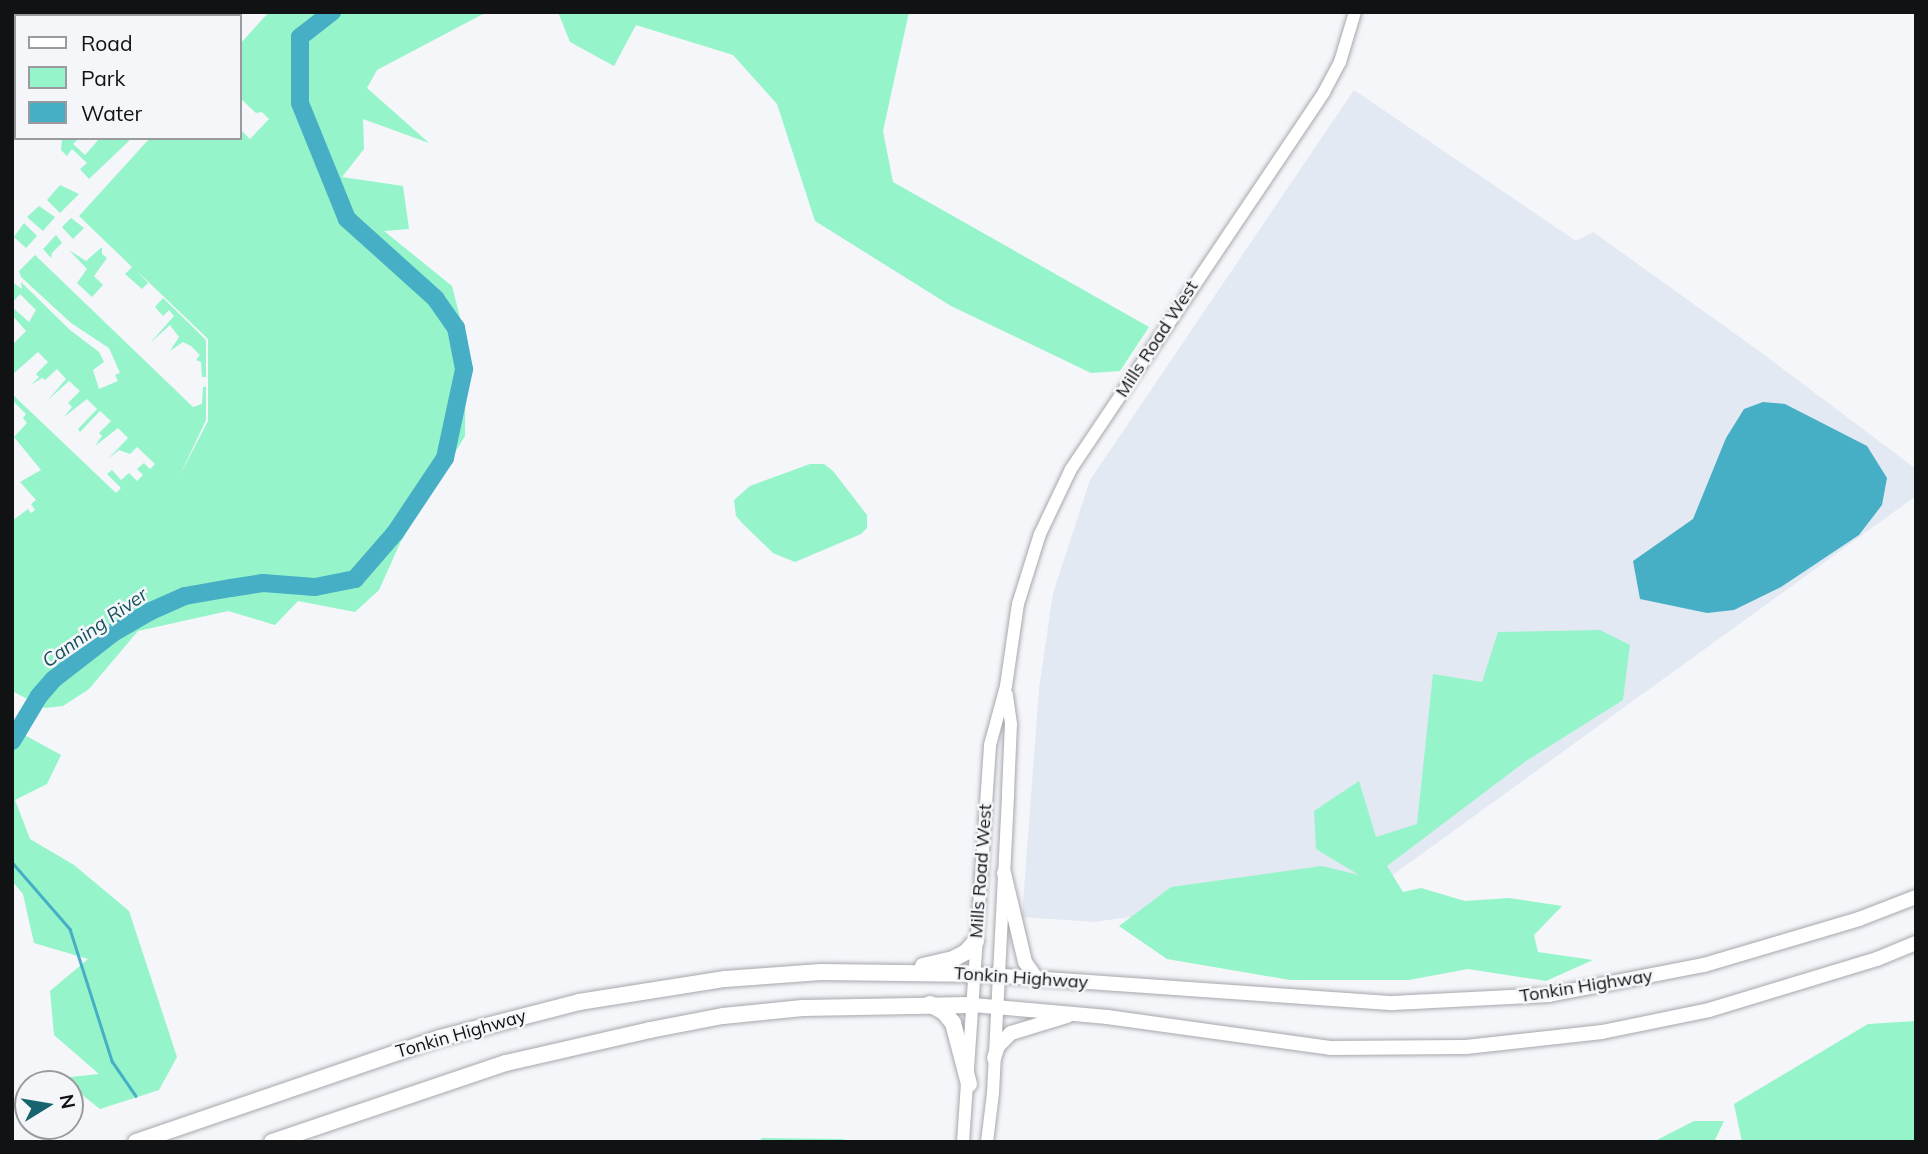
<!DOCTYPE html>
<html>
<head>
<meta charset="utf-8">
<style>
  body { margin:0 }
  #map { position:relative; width:1928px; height:1154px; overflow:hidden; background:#f4f6fa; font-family:Mulish,sans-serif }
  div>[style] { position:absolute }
  .built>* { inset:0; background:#e3e9f2 }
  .green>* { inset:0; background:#95f4ca }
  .water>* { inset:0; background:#46afc5 }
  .stream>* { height:2.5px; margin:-1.25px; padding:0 1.25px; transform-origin:1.25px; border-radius:1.25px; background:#46afc5 }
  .river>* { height:18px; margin:-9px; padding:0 9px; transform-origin:9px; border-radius:9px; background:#46afc5 }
  .roads { filter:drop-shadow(0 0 2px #a6a8ac) drop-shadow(0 0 2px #a6a8ac) }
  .secondary>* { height:12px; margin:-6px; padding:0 6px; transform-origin:6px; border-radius:6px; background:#fff }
  .trunk>* { height:14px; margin:-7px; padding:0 7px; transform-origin:7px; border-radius:7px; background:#fff }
  .motorway>* { height:16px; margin:-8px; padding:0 8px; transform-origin:8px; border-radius:8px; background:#fff }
  span { translate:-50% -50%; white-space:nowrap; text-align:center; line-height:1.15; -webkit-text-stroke:5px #f4f6fa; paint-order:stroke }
  .street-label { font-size:18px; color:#111213 }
  .water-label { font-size:19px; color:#14505c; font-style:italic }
  .frame { position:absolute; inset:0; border:14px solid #111213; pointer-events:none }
  .legend { position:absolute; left:14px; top:14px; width:228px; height:126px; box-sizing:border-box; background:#f4f6fa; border:2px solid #999b9e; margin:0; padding:9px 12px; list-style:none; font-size:21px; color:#111213 }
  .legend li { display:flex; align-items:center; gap:14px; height:35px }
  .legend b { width:35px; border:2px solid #999b9e }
  .north { position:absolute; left:14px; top:1070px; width:70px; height:70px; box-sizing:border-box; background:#f4f6fa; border:2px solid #999b9e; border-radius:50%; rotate:79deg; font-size:19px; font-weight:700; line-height:28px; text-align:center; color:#111213 }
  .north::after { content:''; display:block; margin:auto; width:24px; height:32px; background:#17636f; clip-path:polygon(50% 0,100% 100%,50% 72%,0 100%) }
</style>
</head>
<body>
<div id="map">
  <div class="built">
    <i style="clip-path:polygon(1354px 90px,1576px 241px,1593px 232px,1755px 348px,1916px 469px,1916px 496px,1383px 882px,1094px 922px,1022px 917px,1039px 689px,1053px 593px,1090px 480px)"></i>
  </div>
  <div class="green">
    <i style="clip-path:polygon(269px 12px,909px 12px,883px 131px,893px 182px,1149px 327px,1120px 371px,1091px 373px,951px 306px,815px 221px,777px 104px,733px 55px,636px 25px,614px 66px,570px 42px,558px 12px,483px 14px,377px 70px,367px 88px,429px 143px,363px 119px,364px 149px,342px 177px,403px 186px,409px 229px,384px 231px,452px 286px,466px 341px,465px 436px,401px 541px,379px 590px,355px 612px,298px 601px,275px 625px,228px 611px,138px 631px,89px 689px,63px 706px,45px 708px,12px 691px,12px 521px,28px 509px,31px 513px,35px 510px,31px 504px,36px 500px,20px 482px,41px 470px,14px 437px,27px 423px,23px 418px,26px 414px,12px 400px,12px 394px,116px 493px,121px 488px,107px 474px,112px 470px,121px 480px,129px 473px,137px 481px,143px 475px,137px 469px,144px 463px,150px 469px,155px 464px,137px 447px,130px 454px,119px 450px,108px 459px,128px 438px,118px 428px,95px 446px,102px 436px,99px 433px,111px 421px,100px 411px,80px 432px,78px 429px,97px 409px,87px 399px,64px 417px,72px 407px,68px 403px,80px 391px,69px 381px,48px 400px,66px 379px,57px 369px,45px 380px,42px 378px,31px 385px,39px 377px,36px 374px,48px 362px,38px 352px,12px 375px,12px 345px,26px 331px,12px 315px,12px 307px,29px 322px,36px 310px,20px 294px,12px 303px,12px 282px,22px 289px,21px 282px,70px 330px,99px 352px,104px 362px,93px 370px,99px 389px,118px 381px,115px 375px,120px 373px,109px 348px,71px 323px,21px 277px,19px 271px,35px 255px,193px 407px,202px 404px,203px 387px,206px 387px,206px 420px,180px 475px,208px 421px,208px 339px,137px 271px,148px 283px,142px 289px,125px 274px,132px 267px,79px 216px,150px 138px,240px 138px,240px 129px,250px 139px,269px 119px,262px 112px,256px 113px,240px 98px,240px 44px)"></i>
    <i style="clip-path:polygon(62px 138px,79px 138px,73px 144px,85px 155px,100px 138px,132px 138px,89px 179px,80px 169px,87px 163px,72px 149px,67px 156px,61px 150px)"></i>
    <i style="clip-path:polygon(60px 185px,79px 194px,60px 213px,47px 200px)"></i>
    <i style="clip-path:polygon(39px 206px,55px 217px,43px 231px,27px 217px)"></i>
    <i style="clip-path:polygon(71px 218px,84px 228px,73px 239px,62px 227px)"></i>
    <i style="clip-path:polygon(24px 223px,37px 236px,26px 248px,14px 237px)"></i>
    <i style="clip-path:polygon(56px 235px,62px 243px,52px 253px,51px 258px,43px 249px)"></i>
    <i style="clip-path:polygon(102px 247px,102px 254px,107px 258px,94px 276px,103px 285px,92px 297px,77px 283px,87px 269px,69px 250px,86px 261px)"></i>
    <i style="clip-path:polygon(163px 298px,206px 340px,206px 377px,202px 377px,201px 362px,196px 360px,200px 355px,191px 346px,183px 342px,170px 351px,179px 337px,170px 325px,150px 343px,174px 316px,169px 310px,163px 316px,155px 307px)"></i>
    <i style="clip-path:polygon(810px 464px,824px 464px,833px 471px,867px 515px,867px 528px,861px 534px,795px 562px,773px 553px,743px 524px,736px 516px,734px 500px,750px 486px)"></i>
    <i style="clip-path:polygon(1600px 630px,1630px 645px,1623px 700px,1526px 761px,1387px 866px,1403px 892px,1421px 888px,1465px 901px,1509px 898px,1562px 906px,1534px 935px,1538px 952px,1593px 960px,1546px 981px,1468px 969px,1409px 980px,1290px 980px,1167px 959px,1119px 926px,1171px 887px,1322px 866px,1359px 875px,1316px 849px,1314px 811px,1359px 781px,1376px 837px,1417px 824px,1433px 674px,1482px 682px,1498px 632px)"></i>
    <i style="clip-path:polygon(12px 728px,61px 755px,47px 784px,15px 800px,30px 839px,74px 865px,129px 911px,177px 1057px,159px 1090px,100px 1109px,61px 1078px,99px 1074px,54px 1035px,50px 991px,88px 959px,34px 943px,23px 894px,12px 881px)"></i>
    <i style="clip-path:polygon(1916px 1021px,1916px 1142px,1742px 1142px,1734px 1104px,1868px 1024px)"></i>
    <i style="clip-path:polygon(1694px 1121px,1724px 1121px,1714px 1142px,1653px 1142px)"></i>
    <i style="clip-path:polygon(762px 1138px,842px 1139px,854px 1142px,758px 1142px)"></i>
  </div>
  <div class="water">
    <i style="clip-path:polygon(1763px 402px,1785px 404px,1867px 446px,1887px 478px,1882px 505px,1859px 535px,1781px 587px,1734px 610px,1707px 613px,1640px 599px,1633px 561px,1693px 519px,1726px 438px,1744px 409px)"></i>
  </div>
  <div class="stream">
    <i style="left:12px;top:862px;width:89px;rotate:49.1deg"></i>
    <i style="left:70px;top:929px;width:139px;rotate:72.3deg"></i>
    <i style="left:112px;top:1061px;width:42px;rotate:55.6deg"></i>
  </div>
  <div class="river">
    <i style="left:12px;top:741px;width:52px;rotate:-59deg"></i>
    <i style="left:39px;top:696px;width:23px;rotate:-49deg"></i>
    <i style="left:54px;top:679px;width:75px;rotate:-37.9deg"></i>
    <i style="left:113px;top:633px;width:44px;rotate:-30.1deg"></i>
    <i style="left:151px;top:611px;width:37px;rotate:-24deg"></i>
    <i style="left:185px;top:596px;width:47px;rotate:-9.9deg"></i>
    <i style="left:231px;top:588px;width:32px;rotate:-9deg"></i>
    <i style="left:263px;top:583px;width:52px;rotate:4.4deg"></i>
    <i style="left:315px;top:587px;width:41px;rotate:-11.3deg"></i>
    <i style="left:355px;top:579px;width:61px;rotate:-49deg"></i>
    <i style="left:395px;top:533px;width:90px;rotate:-56.3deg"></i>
    <i style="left:445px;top:458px;width:91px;rotate:-77.9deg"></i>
    <i style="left:464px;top:369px;width:42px;rotate:-101deg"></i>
    <i style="left:456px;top:328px;width:35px;rotate:-125deg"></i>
    <i style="left:436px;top:299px;width:120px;rotate:-138deg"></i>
    <i style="left:347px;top:219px;width:125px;rotate:-112.1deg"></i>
    <i style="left:300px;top:103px;width:66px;rotate:-90deg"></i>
    <i style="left:300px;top:37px;width:41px;rotate:-38deg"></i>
  </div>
  <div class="roads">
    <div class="secondary">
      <i style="left:963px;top:1142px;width:398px;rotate:-86.1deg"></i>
      <i style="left:990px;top:745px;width:61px;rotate:-74.8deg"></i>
      <i style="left:1006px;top:686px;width:83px;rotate:-81.7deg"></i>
      <i style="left:1018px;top:604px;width:73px;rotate:-72.6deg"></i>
      <i style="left:1040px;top:534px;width:72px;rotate:-64.5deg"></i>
      <i style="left:1071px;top:469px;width:454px;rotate:-56.1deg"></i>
      <i style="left:1324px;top:92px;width:34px;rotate:-62deg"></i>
      <i style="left:1340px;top:62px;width:52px;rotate:-73.3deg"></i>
      <i style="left:987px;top:1142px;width:49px;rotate:-83deg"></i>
      <i style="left:993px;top:1093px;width:301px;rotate:-87.1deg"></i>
      <i style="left:1008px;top:792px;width:68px;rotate:-87.5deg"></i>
      <i style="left:1011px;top:724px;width:30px;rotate:-98deg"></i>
    </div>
    <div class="trunk">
      <i style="left:12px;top:17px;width:7px;rotate:-45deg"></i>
      <i style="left:1004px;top:873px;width:91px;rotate:76.7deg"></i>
      <i style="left:1025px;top:962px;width:21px;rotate:55deg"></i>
      <i style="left:974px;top:974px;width:420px;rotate:4deg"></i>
      <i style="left:1393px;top:1003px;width:156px;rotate:-2.9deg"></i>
      <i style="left:1549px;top:995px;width:158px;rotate:-11deg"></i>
      <i style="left:1704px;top:965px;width:162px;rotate:-16.5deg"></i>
      <i style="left:1859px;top:919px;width:61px;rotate:-21.1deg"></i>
      <i style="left:973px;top:1005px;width:135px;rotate:5.1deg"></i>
      <i style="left:1107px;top:1017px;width:225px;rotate:7.9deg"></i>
      <i style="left:1330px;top:1048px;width:136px;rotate:-0.4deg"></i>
      <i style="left:1466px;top:1047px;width:137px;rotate:-6.3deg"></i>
      <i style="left:1602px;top:1032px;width:109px;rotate:-11.6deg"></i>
      <i style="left:1709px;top:1010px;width:176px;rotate:-16.9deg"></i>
      <i style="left:1877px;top:959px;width:42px;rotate:-22.3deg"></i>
      <i style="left:994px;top:1058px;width:13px;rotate:-72deg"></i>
      <i style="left:998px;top:1046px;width:18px;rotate:-45deg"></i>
      <i style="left:1011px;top:1033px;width:59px;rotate:-16.9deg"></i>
    </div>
    <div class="motorway">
      <i style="left:923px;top:966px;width:31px;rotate:-13deg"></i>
      <i style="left:953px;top:959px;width:15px;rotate:-28deg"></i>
      <i style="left:966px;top:952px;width:15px;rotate:-48deg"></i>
      <i style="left:930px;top:1004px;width:16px;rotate:30deg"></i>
      <i style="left:944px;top:1012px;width:14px;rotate:51deg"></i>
      <i style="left:953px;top:1023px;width:63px;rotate:75.3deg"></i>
      <i style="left:136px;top:1142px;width:321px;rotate:-18.9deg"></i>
      <i style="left:440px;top:1038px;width:144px;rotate:-14.5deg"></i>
      <i style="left:579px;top:1002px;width:148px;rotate:-9deg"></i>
      <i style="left:725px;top:979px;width:96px;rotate:-4.2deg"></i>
      <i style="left:821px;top:972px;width:153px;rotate:0.7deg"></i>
      <i style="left:272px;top:1142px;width:247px;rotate:-18.7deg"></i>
      <i style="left:506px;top:1063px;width:148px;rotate:-12.9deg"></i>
      <i style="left:650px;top:1030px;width:74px;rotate:-10.9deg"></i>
      <i style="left:723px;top:1016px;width:80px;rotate:-5.7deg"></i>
      <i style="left:803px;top:1008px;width:170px;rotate:-1deg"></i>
    </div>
  </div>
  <div class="street-label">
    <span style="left:1157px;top:339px;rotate:-57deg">Mills Road West</span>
    <span style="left:981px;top:871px;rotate:-86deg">Mills Road West</span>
    <span style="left:1021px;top:978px;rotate:4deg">Tonkin Highway</span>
    <span style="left:1586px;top:986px;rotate:-9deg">Tonkin Highway</span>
    <span style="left:461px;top:1034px;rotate:-16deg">Tonkin Highway</span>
  </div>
  <div class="water-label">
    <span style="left:95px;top:628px;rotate:-35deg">Canning River</span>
  </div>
  <div class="frame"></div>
  <ul class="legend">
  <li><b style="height:9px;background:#fff"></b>Road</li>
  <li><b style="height:19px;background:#95f4ca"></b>Park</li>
  <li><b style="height:19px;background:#46afc5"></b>Water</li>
  </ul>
  <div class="north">N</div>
</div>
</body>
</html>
